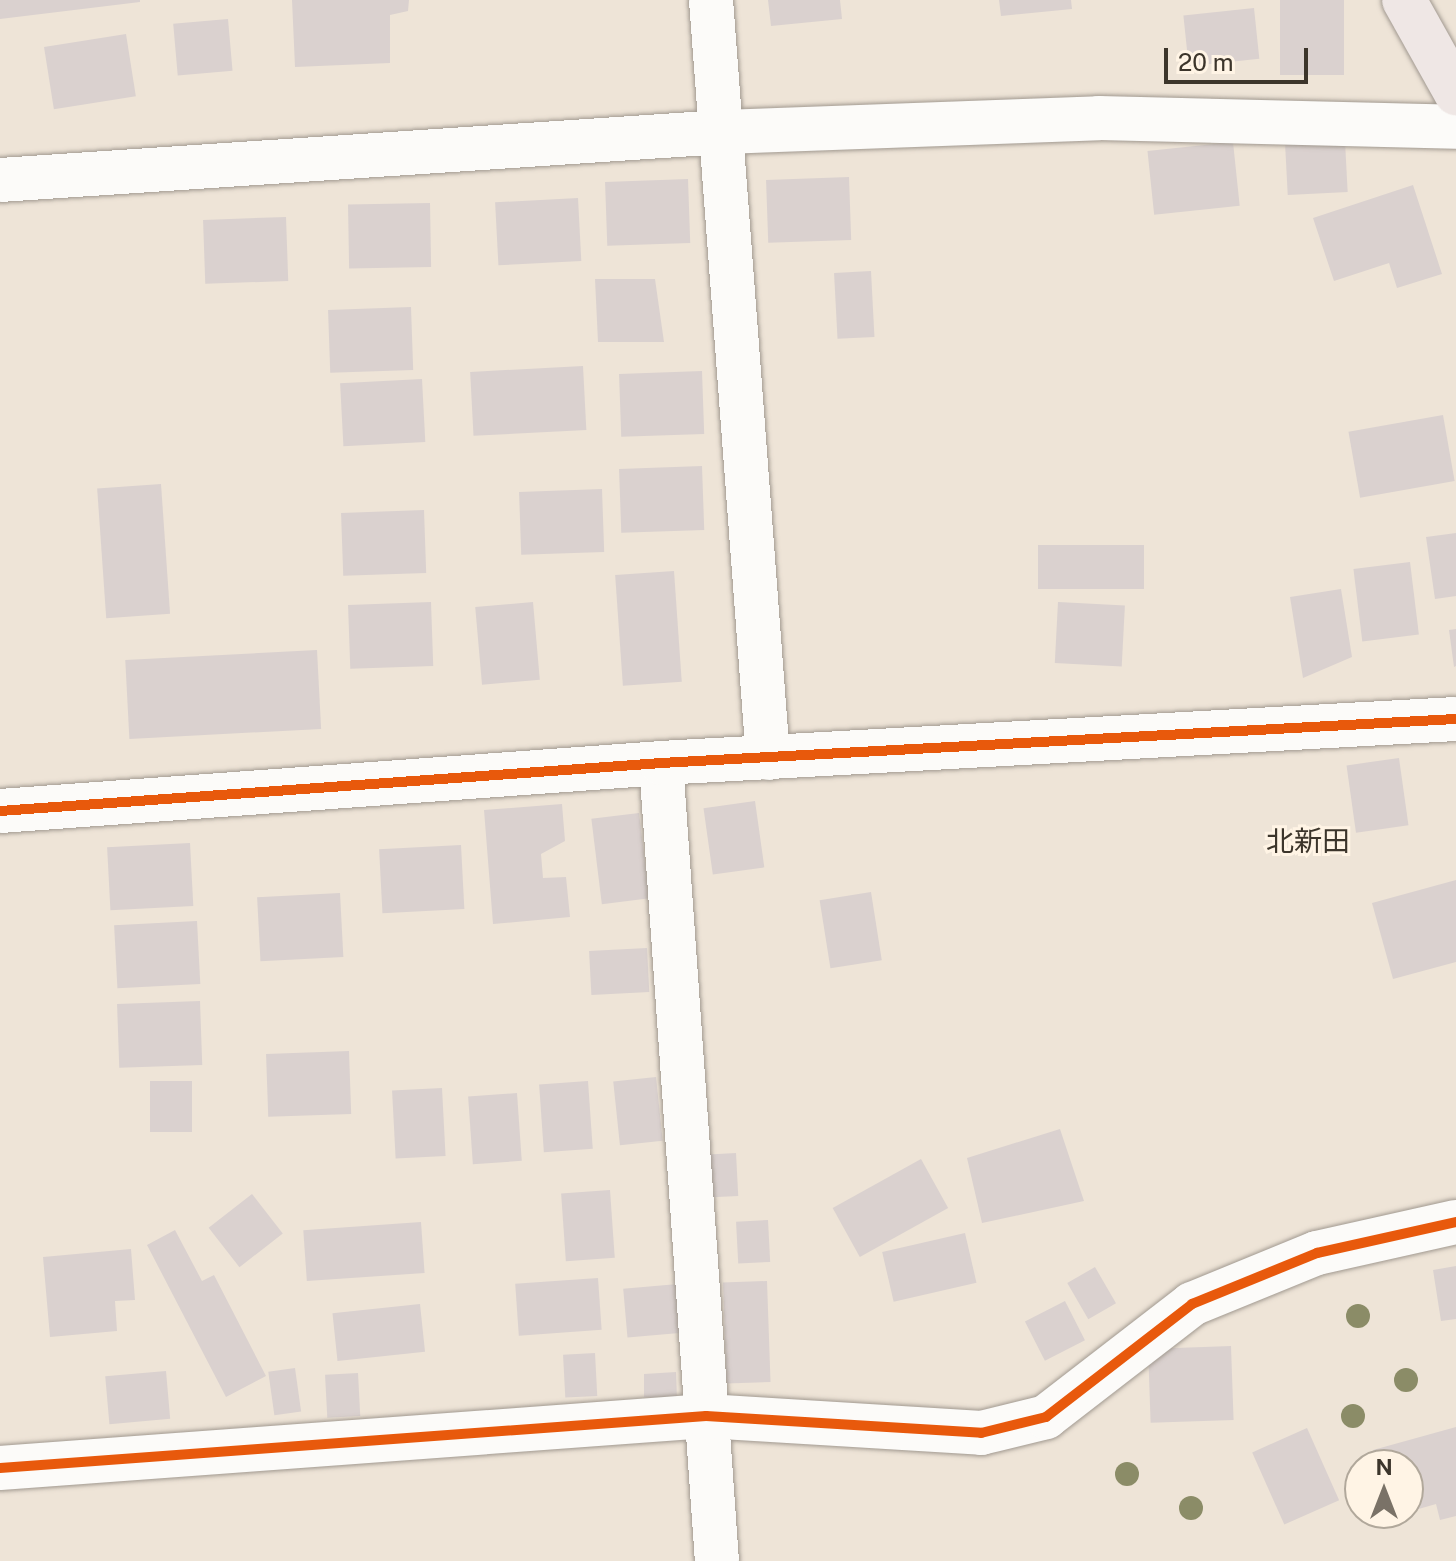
<!DOCTYPE html>
<html>
<head>
<meta charset="utf-8">
<style>
  body { margin:0 }
  #map { position:relative; width:1456px; height:1561px; overflow:hidden; background:#eee4d7; font-family:"Public Sans","Noto Sans JP",sans-serif }
  div>[style] { position:absolute }
  .building>* { inset:0; background:#dad1cf; transform-origin:0 0 }
  .roads { filter:drop-shadow(0 0 2px #a19990) drop-shadow(0 0 2px #a19990) }
  .street>* { height:44px; margin:-22px; padding:0 22px; transform-origin:22px; border-radius:22px; background:#fcfbf9 }
  .primary>* { height:44px; margin:-22px; padding:0 22px; transform-origin:22px; border-radius:22px; background:#efe7e5 }
  .cycleway>* { height:10px; margin:-5px; padding:0 5px; transform-origin:5px; border-radius:5px; background:#e8590c }
  .trees>* { width:24px; height:24px; margin:-12px; border-radius:50%; background:#8b8c67 }
  span { translate:-50% -50%; white-space:nowrap; text-align:center; line-height:1.15; -webkit-text-stroke:6px #fff4e5; paint-order:stroke }
  .quarter-label { font-size:28px; color:#3c352b }
  .north { position:absolute; left:1344px; top:1449px; width:80px; height:80px; box-sizing:border-box; background:#fff4e5; border:2px solid #b1a89b; border-radius:50%; rotate:0deg; font-size:22px; font-weight:700; line-height:32px; text-align:center; color:#3c352b }
  .north::after { content:''; display:block; margin:auto; width:28px; height:36px; background:#7a7267; clip-path:polygon(50% 0,100% 100%,50% 72%,0 100%) }
  .scale { position:absolute; left:1164px; top:48px; width:144px; height:36px; box-sizing:border-box; border:4px solid #3c352b; border-top:0; padding-left:10px; font-size:24px; line-height:28px; white-space:nowrap; color:#3c352b; -webkit-text-stroke:6px #fff4e5; paint-order:stroke }
</style>
</head>
<body>
<div id="map">
  <div class="building">
    <i style="clip-path:polygon(0 0,140px 0,140px 2px,0 19px)"></i>
    <i style="clip-path:polygon(292px 0,409px 0,408px 11px,390px 15px,390px 63px,295px 67px)"></i>
    <i style="clip-path:polygon(768px 0,840px 0,842px 19px,771px 26px)"></i>
    <i style="clip-path:polygon(999px 0,1071px 0,1072px 9px,1001px 16px)"></i>
    <i style="left:1280px;top:0;width:64px;height:75px"></i>
    <i style="left:1254px;top:8px;width:51px;height:71px;rotate:84deg"></i>
    <i style="left:228px;top:19px;width:52px;height:55px;rotate:85deg"></i>
    <i style="left:126px;top:34px;width:63px;height:83px;rotate:81deg"></i>
    <i style="left:1345px;top:141px;width:51px;height:60px;rotate:87deg"></i>
    <i style="left:1233px;top:142px;width:64px;height:86px;rotate:84deg"></i>
    <i style="left:849px;top:177px;width:63px;height:83px;rotate:88deg"></i>
    <i style="left:688px;top:179px;width:64px;height:83px;rotate:88deg"></i>
    <i style="clip-path:polygon(1413px 185px,1442px 274px,1397px 288px,1389px 263px,1334px 281px,1313px 218px)"></i>
    <i style="left:578px;top:198px;width:63px;height:83px;rotate:87deg"></i>
    <i style="left:430px;top:203px;width:64px;height:82px;rotate:89deg"></i>
    <i style="left:286px;top:217px;width:64px;height:83px;rotate:88deg"></i>
    <i style="left:871px;top:271px;width:66px;height:37px;rotate:87deg"></i>
    <i style="clip-path:polygon(595px 279px,655px 279px,664px 342px,598px 342px)"></i>
    <i style="left:411px;top:307px;width:63px;height:83px;rotate:88deg"></i>
    <i style="left:583px;top:366px;width:64px;height:113px;rotate:87deg"></i>
    <i style="left:702px;top:371px;width:63px;height:83px;rotate:88deg"></i>
    <i style="left:422px;top:379px;width:63px;height:82px;rotate:87deg"></i>
    <i style="left:1443px;top:415px;width:67px;height:96px;rotate:80deg"></i>
    <i style="left:702px;top:466px;width:64px;height:83px;rotate:88deg"></i>
    <i style="left:161px;top:484px;width:130px;height:64px;rotate:86deg"></i>
    <i style="left:602px;top:489px;width:63px;height:83px;rotate:88deg"></i>
    <i style="left:424px;top:510px;width:63px;height:83px;rotate:88deg"></i>
    <i style="clip-path:polygon(1456px 533px,1456px 596px,1435px 599px,1426px 537px)"></i>
    <i style="left:1144px;top:545px;width:44px;height:106px;rotate:90deg"></i>
    <i style="left:1410px;top:562px;width:73px;height:57px;rotate:83deg"></i>
    <i style="left:674px;top:571px;width:111px;height:59px;rotate:86deg"></i>
    <i style="clip-path:polygon(1341px 589px,1352px 657px,1303px 678px,1290px 597px)"></i>
    <i style="left:431px;top:602px;width:64px;height:83px;rotate:88deg"></i>
    <i style="left:533px;top:602px;width:78px;height:58px;rotate:85deg"></i>
    <i style="left:1058px;top:602px;width:67px;height:61px;rotate:3deg"></i>
    <i style="clip-path:polygon(1456px 629px,1456px 666px,1454px 667px,1449px 630px)"></i>
    <i style="left:317px;top:650px;width:79px;height:192px;rotate:87deg"></i>
    <i style="left:1399px;top:758px;width:68px;height:53px;rotate:82deg"></i>
    <i style="left:755px;top:801px;width:67px;height:52px;rotate:82deg"></i>
    <i style="clip-path:polygon(562px 804px,565px 841px,541px 854px,543px 878px,566px 877px,570px 917px,493px 924px,484px 810px)"></i>
    <i style="left:639px;top:813px;width:86px;height:48px;rotate:83deg"></i>
    <i style="left:190px;top:843px;width:63px;height:83px;rotate:87deg"></i>
    <i style="left:461px;top:845px;width:64px;height:82px;rotate:87deg"></i>
    <i style="clip-path:polygon(1456px 880px,1456px 962px,1393px 979px,1372px 903px)"></i>
    <i style="left:871px;top:892px;width:69px;height:52px;rotate:81deg"></i>
    <i style="left:340px;top:893px;width:64px;height:83px;rotate:87deg"></i>
    <i style="left:197px;top:921px;width:63px;height:83px;rotate:87deg"></i>
    <i style="left:647px;top:948px;width:44px;height:58px;rotate:87deg"></i>
    <i style="left:200px;top:1001px;width:64px;height:83px;rotate:88deg"></i>
    <i style="left:349px;top:1051px;width:63px;height:83px;rotate:88deg"></i>
    <i style="left:656px;top:1077px;width:64px;height:43px;rotate:84deg"></i>
    <i style="left:150px;top:1081px;width:42px;height:51px"></i>
    <i style="left:588px;top:1081px;width:68px;height:49px;rotate:86deg"></i>
    <i style="left:442px;top:1088px;width:68px;height:50px;rotate:87deg"></i>
    <i style="left:517px;top:1093px;width:68px;height:49px;rotate:86deg"></i>
    <i style="clip-path:polygon(1060px 1129px,1084px 1201px,982px 1223px,967px 1158px)"></i>
    <i style="left:736px;top:1153px;width:43px;height:32px;rotate:87deg"></i>
    <i style="left:921px;top:1159px;width:56px;height:101px;rotate:61deg"></i>
    <i style="left:610px;top:1190px;width:68px;height:49px;rotate:86deg"></i>
    <i style="left:252px;top:1194px;width:50px;height:55px;rotate:52deg"></i>
    <i style="left:768px;top:1220px;width:42px;height:32px;rotate:87deg"></i>
    <i style="left:421px;top:1222px;width:51px;height:118px;rotate:86deg"></i>
    <i style="clip-path:polygon(175px 1230px,202px 1281px,214px 1275px,266px 1376px,226px 1397px,147px 1245px)"></i>
    <i style="left:965px;top:1233px;width:51px;height:85px;rotate:77deg"></i>
    <i style="clip-path:polygon(131px 1249px,135px 1300px,115px 1301px,117px 1331px,50px 1337px,43px 1257px)"></i>
    <i style="clip-path:polygon(1456px 1266px,1456px 1319px,1441px 1321px,1433px 1270px)"></i>
    <i style="left:1095px;top:1267px;width:42px;height:32px;rotate:60deg"></i>
    <i style="left:598px;top:1278px;width:52px;height:83px;rotate:86deg"></i>
    <i style="left:767px;top:1281px;width:101px;height:44px;rotate:88deg"></i>
    <i style="left:678px;top:1284px;width:49px;height:55px;rotate:85deg"></i>
    <i style="left:1065px;top:1301px;width:44px;height:45px;rotate:63deg"></i>
    <i style="left:420px;top:1304px;width:48px;height:88px;rotate:84deg"></i>
    <i style="left:1231px;top:1346px;width:74px;height:83px;rotate:88deg"></i>
    <i style="left:595px;top:1353px;width:43px;height:32px;rotate:87deg"></i>
    <i style="left:295px;top:1368px;width:44px;height:27px;rotate:82deg"></i>
    <i style="left:166px;top:1371px;width:48px;height:61px;rotate:85deg"></i>
    <i style="clip-path:polygon(676px 1372px,677px 1400px,644px 1397px,644px 1374px)"></i>
    <i style="left:358px;top:1373px;width:43px;height:33px;rotate:87deg"></i>
    <i style="clip-path:polygon(1456px 1427px,1456px 1516px,1440px 1520px,1436px 1504px,1408px 1512px,1408px 1465px,1377px 1465px,1373px 1450px)"></i>
    <i style="left:1307px;top:1428px;width:79px;height:60px;rotate:66deg"></i>
  </div>
  <div class="roads">
    <div class="street">
      <i style="left:711px;top:0;width:760px;rotate:85.7deg"></i>
      <i style="left:0;top:180px;width:725px;rotate:-3.8deg"></i>
      <i style="left:723px;top:132px;width:376px;rotate:-2.1deg"></i>
      <i style="left:1099px;top:118px;width:357px;rotate:1.4deg"></i>
      <i style="left:661px;top:763px;width:800px;rotate:85.99deg"></i>
      <i style="left:0;top:811px;width:663px;rotate:-4.15deg"></i>
      <i style="left:661px;top:763px;width:796px;rotate:-3.17deg"></i>
      <i style="left:0;top:1468px;width:708px;rotate:-4.21deg"></i>
      <i style="left:706px;top:1416px;width:276px;rotate:3.5deg"></i>
      <i style="left:981px;top:1433px;width:67px;rotate:-13.8deg"></i>
      <i style="left:1046px;top:1417px;width:185px;rotate:-37.7deg"></i>
      <i style="left:1192px;top:1304px;width:135px;rotate:-22.2deg"></i>
      <i style="left:1317px;top:1253px;width:142px;rotate:-12.6deg"></i>
    </div>
    <div class="primary">
      <i style="left:1404px;top:0;width:107px;rotate:60.8deg"></i>
    </div>
  </div>
  <div class="cycleway">
    <i style="left:0;top:811px;width:663px;rotate:-4.15deg"></i>
    <i style="left:661px;top:763px;width:796px;rotate:-3.17deg"></i>
    <i style="left:0;top:1468px;width:708px;rotate:-4.21deg"></i>
    <i style="left:706px;top:1416px;width:276px;rotate:3.5deg"></i>
    <i style="left:981px;top:1433px;width:67px;rotate:-13.8deg"></i>
    <i style="left:1046px;top:1417px;width:185px;rotate:-37.7deg"></i>
    <i style="left:1192px;top:1304px;width:135px;rotate:-22.2deg"></i>
    <i style="left:1317px;top:1253px;width:142px;rotate:-12.6deg"></i>
  </div>
  <div class="trees">
    <i style="left:1358px;top:1316px"></i>
    <i style="left:1406px;top:1380px"></i>
    <i style="left:1353px;top:1416px"></i>
    <i style="left:1127px;top:1474px"></i>
    <i style="left:1191px;top:1508px"></i>
  </div>
  <div class="quarter-label">
    <span style="left:1308px;top:841px">北新田</span>
  </div>
  <div class="north">N</div>
  <div class="scale">20 m</div>
</div>
</body>
</html>
